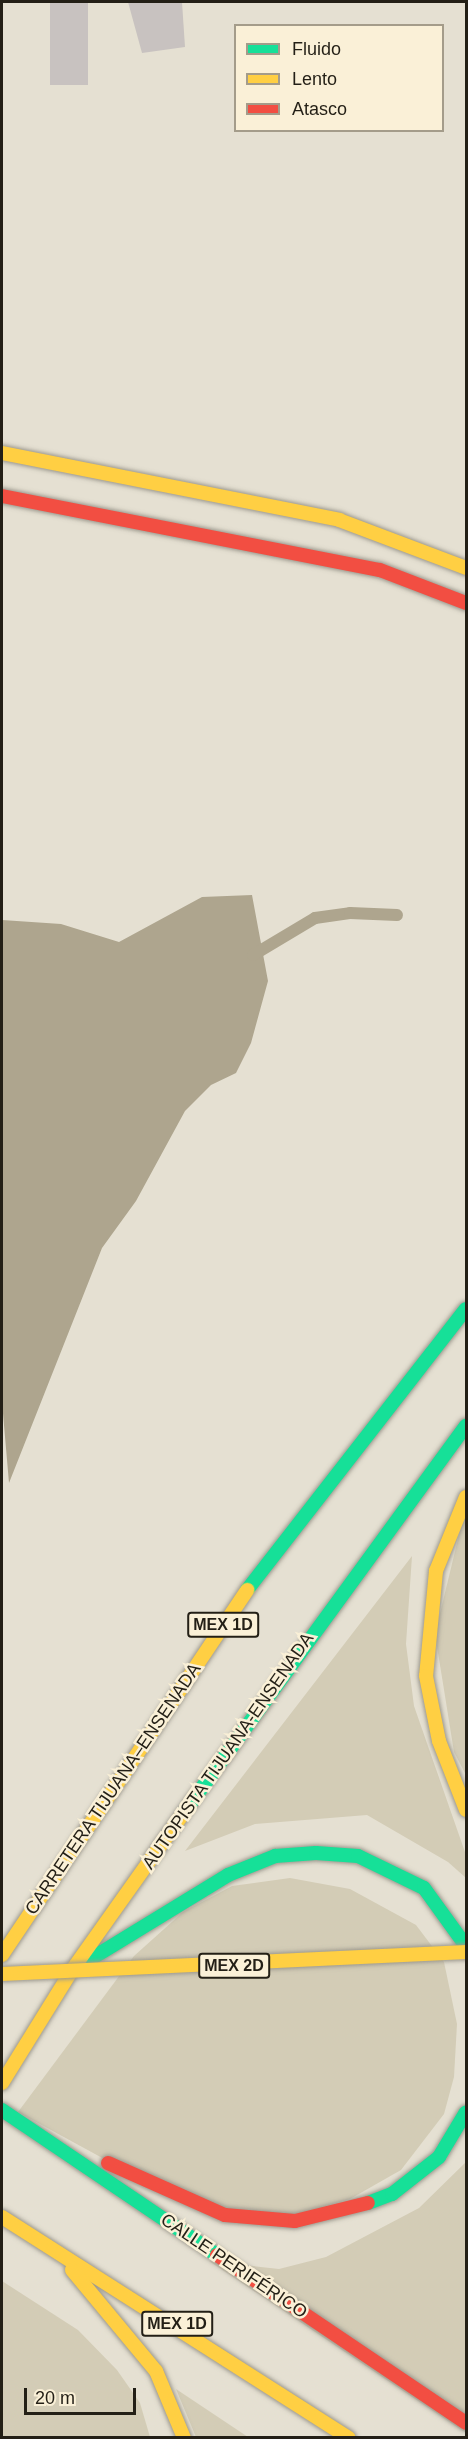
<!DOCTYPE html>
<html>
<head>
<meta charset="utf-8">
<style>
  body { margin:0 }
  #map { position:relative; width:468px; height:2439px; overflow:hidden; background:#e5e0d2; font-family:Arial,sans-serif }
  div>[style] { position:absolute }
  .green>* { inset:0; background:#d3ccb6 }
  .water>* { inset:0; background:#aea58e }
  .stream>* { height:12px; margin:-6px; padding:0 6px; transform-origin:6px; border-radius:6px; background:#aea58e }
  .building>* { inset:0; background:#c8c2c0; transform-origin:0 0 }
  .roads { filter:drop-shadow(0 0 2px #9d998e) drop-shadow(0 0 2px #9d998e) }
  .fast>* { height:14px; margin:-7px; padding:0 7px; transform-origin:7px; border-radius:7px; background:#16e098 }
  .slow>* { height:14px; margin:-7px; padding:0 7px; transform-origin:7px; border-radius:7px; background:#ffcf43 }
  .jam>* { height:14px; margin:-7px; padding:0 7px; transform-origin:7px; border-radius:7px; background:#f24e42 }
  .bridges { filter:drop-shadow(0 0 2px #9d998e) drop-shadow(0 0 2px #9d998e) }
  .slow-bridge>* { height:14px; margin:-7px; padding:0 7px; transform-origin:7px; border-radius:7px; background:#ffcf43 }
  span { translate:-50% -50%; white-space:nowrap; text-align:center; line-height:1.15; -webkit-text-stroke:5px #faf0d7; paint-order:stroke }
  .shield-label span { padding:2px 4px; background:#faf0d7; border:2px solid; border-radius:4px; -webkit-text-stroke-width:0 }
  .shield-label { font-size:16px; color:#231f16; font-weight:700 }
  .street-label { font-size:18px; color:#231f16 }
  .frame { position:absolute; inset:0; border:3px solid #231f16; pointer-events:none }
  .legend { position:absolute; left:234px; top:24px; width:210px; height:108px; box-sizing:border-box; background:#faf0d7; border:2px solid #a49c8a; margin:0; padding:8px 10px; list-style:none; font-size:18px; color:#231f16 }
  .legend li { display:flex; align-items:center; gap:12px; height:30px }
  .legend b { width:30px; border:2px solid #a49c8a }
  .scale { position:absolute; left:24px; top:2388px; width:112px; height:27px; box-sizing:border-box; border:3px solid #231f16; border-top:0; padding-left:8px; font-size:18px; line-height:21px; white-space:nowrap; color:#231f16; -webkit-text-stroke:4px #faf0d7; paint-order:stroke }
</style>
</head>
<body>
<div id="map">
  <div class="green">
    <i style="clip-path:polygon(466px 1506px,466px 1775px,454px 1752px,435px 1634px)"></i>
    <i style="clip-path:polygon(412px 1556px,406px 1644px,414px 1706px,466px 1855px,466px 1878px,448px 1862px,367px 1815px,255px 1824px,185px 1851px)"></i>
    <i style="clip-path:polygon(290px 1878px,350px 1889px,416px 1925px,444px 1962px,457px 2024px,454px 2077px,444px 2114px,401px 2170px,350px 2199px,287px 2217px,194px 2208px,18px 2112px,134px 1956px,183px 1912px,232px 1886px)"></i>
    <i style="clip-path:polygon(466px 2162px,466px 2433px,209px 2261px,279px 2269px,326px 2257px,419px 2208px)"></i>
    <i style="clip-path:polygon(2px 2281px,78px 2330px,117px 2370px,140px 2403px,150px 2437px,2px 2437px)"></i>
    <i style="clip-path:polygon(176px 2389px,248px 2437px,196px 2437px)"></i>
  </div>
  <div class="water">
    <i style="clip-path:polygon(252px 895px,268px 981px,251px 1043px,236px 1073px,211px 1085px,185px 1111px,136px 1201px,102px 1248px,9px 1483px,2px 1402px,2px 920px,61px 924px,119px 942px,202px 897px)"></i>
  </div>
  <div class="stream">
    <i style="left:253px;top:955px;width:72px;rotate:-30.8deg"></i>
    <i style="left:315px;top:918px;width:35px;rotate:-8deg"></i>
    <i style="left:350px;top:913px;width:47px;rotate:2.4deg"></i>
  </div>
  <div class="building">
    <i style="left:50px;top:2px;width:38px;height:83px"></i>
    <i style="clip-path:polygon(128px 2px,182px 2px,185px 47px,142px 53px)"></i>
  </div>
  <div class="roads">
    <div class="fast">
      <i style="left:247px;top:1590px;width:356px;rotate:-52.1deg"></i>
      <i style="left:182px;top:1815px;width:482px;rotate:-53.9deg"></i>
      <i style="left:89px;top:1960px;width:163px;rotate:-31.4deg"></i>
      <i style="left:228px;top:1875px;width:51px;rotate:-22deg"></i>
      <i style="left:275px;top:1856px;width:41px;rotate:-4.2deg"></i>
      <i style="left:316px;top:1853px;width:42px;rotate:4.1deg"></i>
      <i style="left:358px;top:1856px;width:73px;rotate:25.9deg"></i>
      <i style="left:424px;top:1888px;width:72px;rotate:54.1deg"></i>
      <i style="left:2px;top:2110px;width:259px;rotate:34deg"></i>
      <i style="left:368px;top:2203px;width:26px;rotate:-21deg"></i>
      <i style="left:392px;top:2194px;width:60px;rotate:-38.2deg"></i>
      <i style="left:439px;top:2157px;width:52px;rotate:-59deg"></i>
    </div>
    <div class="slow">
      <i style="left:2px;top:453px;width:344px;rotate:11.2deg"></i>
      <i style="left:339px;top:520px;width:136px;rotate:20.7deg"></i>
      <i style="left:466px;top:1497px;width:80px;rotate:112.1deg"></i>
      <i style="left:436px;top:1571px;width:105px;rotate:95.4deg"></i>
      <i style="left:426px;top:1676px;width:66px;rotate:78.7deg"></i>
      <i style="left:439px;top:1741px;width:74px;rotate:68.6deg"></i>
      <i style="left:2px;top:1955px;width:440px;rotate:-56.1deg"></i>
      <i style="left:2px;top:2083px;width:133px;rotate:-58.2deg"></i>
      <i style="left:72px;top:1970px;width:190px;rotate:-54.6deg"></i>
      <i style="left:2px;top:2217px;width:411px;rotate:32.5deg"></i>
      <i style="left:72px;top:2270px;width:131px;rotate:50.3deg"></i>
      <i style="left:156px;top:2371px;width:73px;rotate:67.3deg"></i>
    </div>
    <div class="jam">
      <i style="left:2px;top:496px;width:385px;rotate:11.1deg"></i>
      <i style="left:380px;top:570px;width:92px;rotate:21deg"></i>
      <i style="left:108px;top:2163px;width:128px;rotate:24deg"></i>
      <i style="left:225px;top:2215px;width:70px;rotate:4.9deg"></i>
      <i style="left:295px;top:2221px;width:75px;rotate:-13.9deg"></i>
      <i style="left:217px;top:2255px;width:300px;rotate:34deg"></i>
    </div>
  </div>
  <div class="bridges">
    <div class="slow-bridge">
      <i style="left:2px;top:1974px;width:465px;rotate:-2.7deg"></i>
    </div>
  </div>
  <div class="shield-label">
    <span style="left:223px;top:1625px">MEX 1D</span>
    <span style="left:234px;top:1966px">MEX 2D</span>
    <span style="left:177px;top:2324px">MEX 1D</span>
  </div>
  <div class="street-label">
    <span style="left:228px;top:1751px;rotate:-55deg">AUTOPISTA TIJUANA-ENSENADA</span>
    <span style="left:113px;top:1789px;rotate:-56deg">CARRETERA TIJUANA–ENSENADA</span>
    <span style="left:234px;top:2266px;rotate:34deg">CALLE PERIFÉRICO</span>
  </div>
  <div class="frame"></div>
  <ul class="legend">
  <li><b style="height:8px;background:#16e098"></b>Fluido</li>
  <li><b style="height:8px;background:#ffcf43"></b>Lento</li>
  <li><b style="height:8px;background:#f24e42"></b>Atasco</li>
  </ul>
  <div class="scale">20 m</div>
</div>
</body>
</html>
